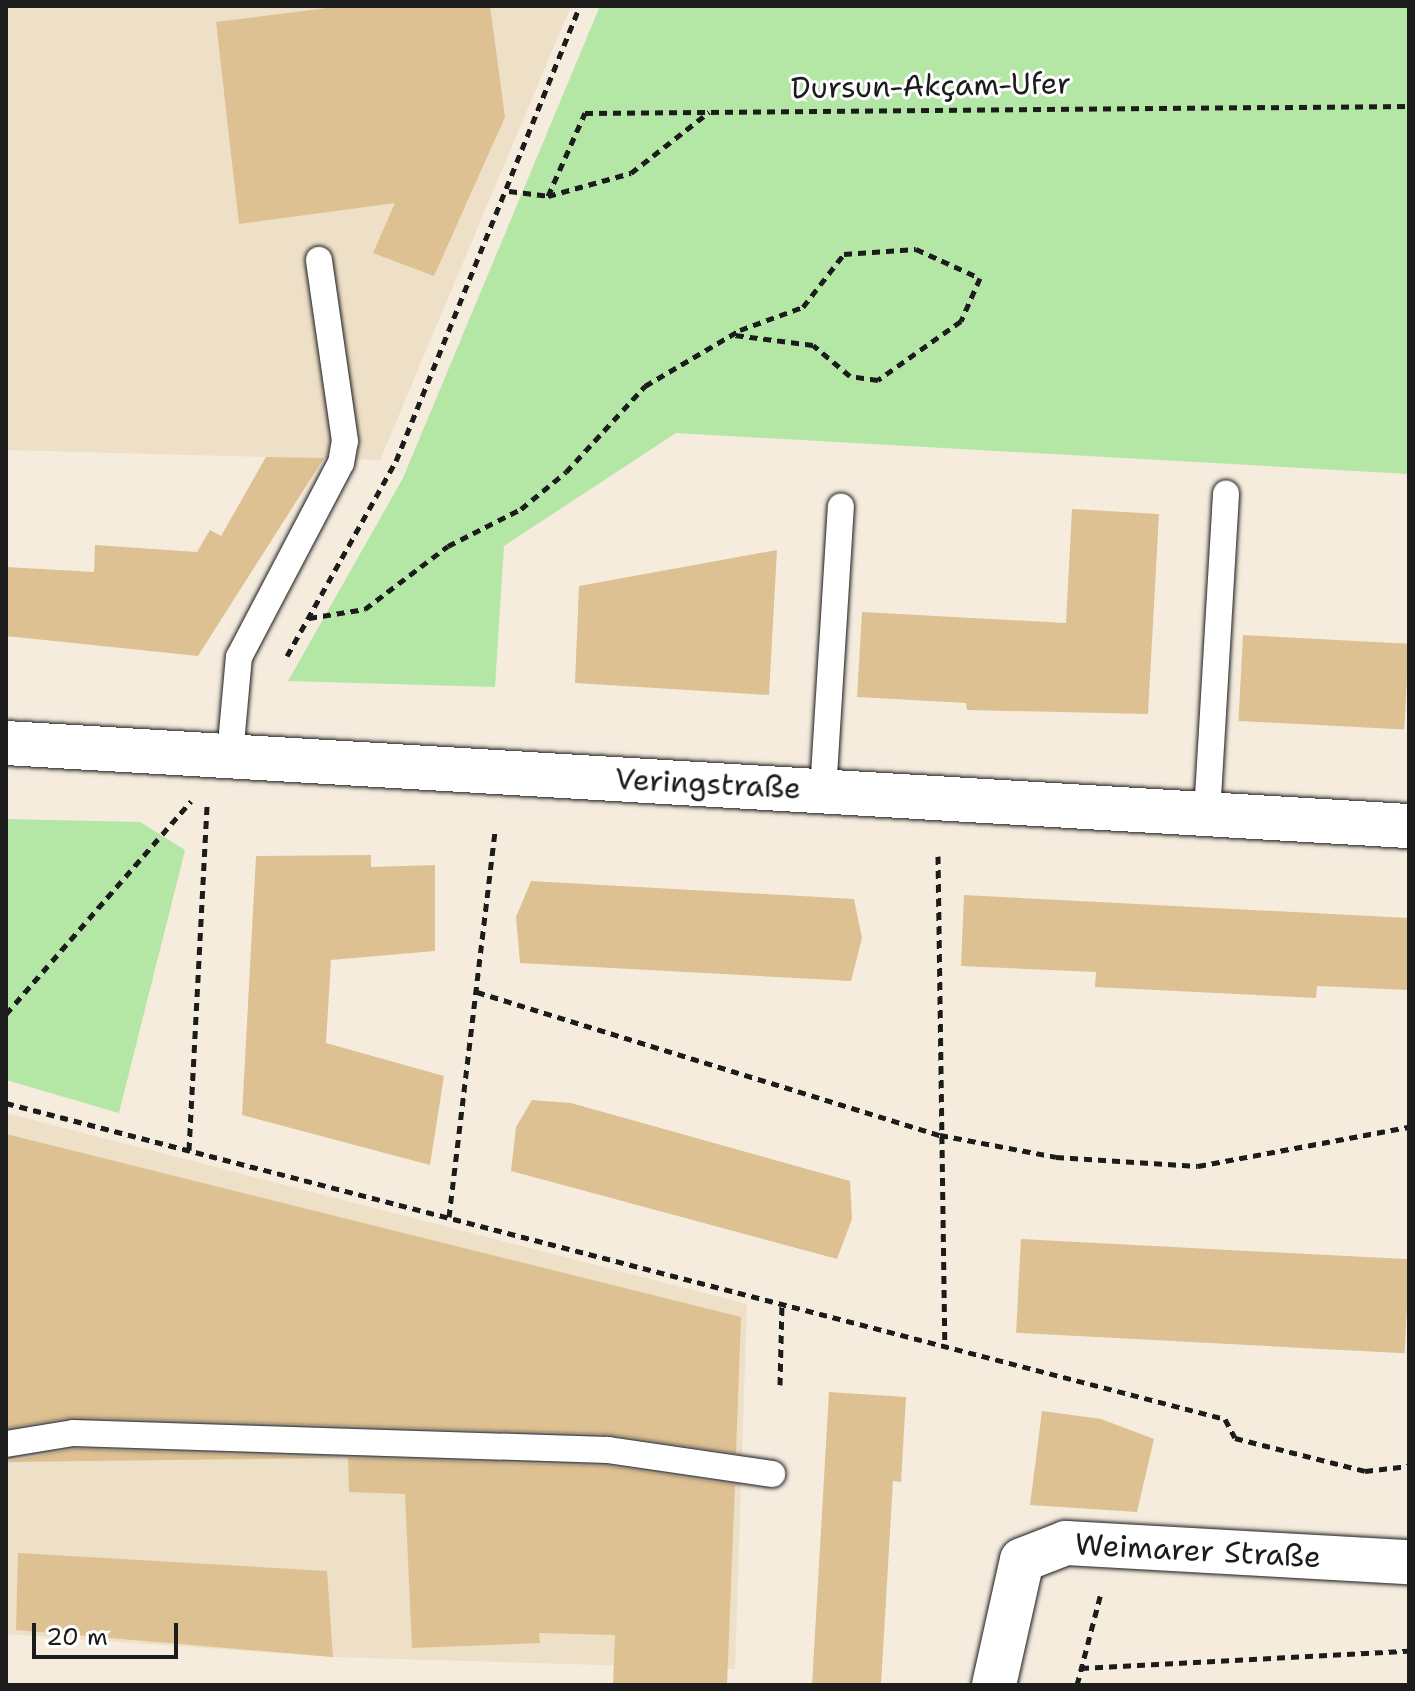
<!DOCTYPE html>
<html>
<head>
<meta charset="utf-8">
<style>
  body { margin:0 }
  #map { position:relative; width:1415px; height:1691px; overflow:hidden; background:#f5ecde; font-family:"Shantell Sans",sans-serif }
  div>[style] { position:absolute }
  .built>* { inset:0; background:#eedfc7 }
  .green>* { inset:0; background:#b4e6a6 }
  .building>* { inset:0; background:#dec192; transform-origin:0 0 }
  .path>* { height:5px; margin-top:-2.5px; transform-origin:0; background:repeating-linear-gradient(90deg,#1c1c1c 0 8px,transparent 0 14px) }
  .roads { filter:drop-shadow(0 0 2px #1c1c1c) drop-shadow(0 0 2px #1c1c1c) }
  .lane>* { height:26px; margin:-13px; padding:0 13px; transform-origin:13px; border-radius:13px; background:#fff }
  .street>* { height:44px; margin:-22px; padding:0 22px; transform-origin:22px; border-radius:22px; background:#fff }
  span { translate:-50% -50%; white-space:nowrap; text-align:center; line-height:1.15; -webkit-text-stroke:6px #fff; paint-order:stroke }
  .street-label { font-size:30px; color:#1c1c1c }
  .frame { position:absolute; inset:0; border:8px solid #1c1c1c; pointer-events:none }
  .scale { position:absolute; left:32px; top:1623px; width:146px; height:36px; box-sizing:border-box; border:4px solid #1c1c1c; border-top:0; padding-left:10px; font-size:24px; line-height:28px; white-space:nowrap; color:#1c1c1c; -webkit-text-stroke:6px #fff; paint-order:stroke }
</style>
</head>
<body>
<div id="map">
  <div class="built">
    <i style="clip-path:polygon(6px 6px,571px 6px,380px 460px,6px 450px)"></i>
    <i style="clip-path:polygon(6px 1113px,747px 1304px,735px 1669px,333px 1657px,6px 1634px)"></i>
  </div>
  <div class="green">
    <i style="clip-path:polygon(600px 6px,1409px 6px,1409px 474px,676px 433px,504px 546px,495px 687px,288px 681px,403px 478px)"></i>
    <i style="clip-path:polygon(6px 819px,140px 822px,185px 850px,119px 1113px,6px 1080px)"></i>
  </div>
  <div class="building">
    <i style="clip-path:polygon(343px 6px,490px 6px,505px 117px,434px 276px,373px 253px,395px 203px,239px 224px,216px 22px)"></i>
    <i style="clip-path:polygon(266px 457px,324px 458px,198px 656px,6px 636px,6px 567px,94px 572px,95px 545px,197px 552px,210px 530px,221px 536px)"></i>
    <i style="clip-path:polygon(1072px 509px,1159px 514px,1148px 714px,967px 710px,966px 703px,857px 697px,862px 612px,1066px 623px)"></i>
    <i style="clip-path:polygon(777px 550px,769px 695px,575px 683px,579px 586px)"></i>
    <i style="left:1243px;top:635px;width:166px;height:86px;rotate:3deg"></i>
    <i style="clip-path:polygon(371px 855px,371px 867px,435px 865px,435px 951px,331px 960px,326px 1043px,444px 1076px,430px 1165px,242px 1115px,256px 856px)"></i>
    <i style="clip-path:polygon(531px 881px,854px 899px,862px 938px,851px 981px,520px 963px,516px 917px)"></i>
    <i style="clip-path:polygon(964px 895px,1409px 918px,1409px 990px,1317px 986px,1316px 998px,1095px 987px,1096px 972px,961px 966px)"></i>
    <i style="clip-path:polygon(532px 1100px,571px 1103px,850px 1181px,852px 1219px,837px 1259px,511px 1171px,516px 1127px)"></i>
    <i style="clip-path:polygon(6px 1134px,741px 1317px,736px 1453px,608px 1434px,74px 1417px,6px 1428px)"></i>
    <i style="left:1021px;top:1239px;width:389px;height:94px;rotate:3deg"></i>
    <i style="clip-path:polygon(829px 1392px,906px 1397px,901px 1482px,893px 1481px,881px 1685px,812px 1685px)"></i>
    <i style="clip-path:polygon(1042px 1411px,1101px 1419px,1154px 1439px,1137px 1512px,1030px 1505px)"></i>
    <i style="clip-path:polygon(74px 1449px,341px 1458px,6px 1462px)"></i>
    <i style="clip-path:polygon(348px 1458px,607px 1466px,735px 1485px,727px 1685px,613px 1685px,615px 1635px,539px 1633px,540px 1643px,412px 1648px,405px 1494px,349px 1492px)"></i>
    <i style="clip-path:polygon(18px 1553px,327px 1571px,333px 1657px,16px 1630px)"></i>
  </div>
  <div class="path">
    <i style="left:509px;top:191px;width:39px;rotate:7deg"></i>
    <i style="left:548px;top:196px;width:91px;rotate:-66deg"></i>
    <i style="left:585px;top:113px;width:824px;rotate:-0.49deg"></i>
    <i style="left:548px;top:196px;width:86px;rotate:-15.5deg"></i>
    <i style="left:631px;top:173px;width:99px;rotate:-38deg"></i>
    <i style="left:309px;top:618px;width:57px;rotate:-9.1deg"></i>
    <i style="left:365px;top:609px;width:104px;rotate:-37.2deg"></i>
    <i style="left:448px;top:546px;width:82px;rotate:-26.9deg"></i>
    <i style="left:521px;top:509px;width:58px;rotate:-39.4deg"></i>
    <i style="left:566px;top:472px;width:117px;rotate:-47.4deg"></i>
    <i style="left:645px;top:386px;width:110px;rotate:-30.5deg"></i>
    <i style="left:740px;top:330px;width:67px;rotate:-20.1deg"></i>
    <i style="left:803px;top:307px;width:67px;rotate:-52.3deg"></i>
    <i style="left:844px;top:254px;width:72px;rotate:-4deg"></i>
    <i style="left:916px;top:249px;width:70px;rotate:24.4deg"></i>
    <i style="left:980px;top:278px;width:47px;rotate:113.8deg"></i>
    <i style="left:961px;top:321px;width:102px;rotate:144.6deg"></i>
    <i style="left:878px;top:380px;width:28px;rotate:-172deg"></i>
    <i style="left:850px;top:376px;width:48px;rotate:-140deg"></i>
    <i style="left:813px;top:345px;width:79px;rotate:-172.7deg"></i>
    <i style="left:287px;top:656px;width:223px;rotate:-60.8deg"></i>
    <i style="left:396px;top:461px;width:491px;rotate:-68deg"></i>
    <i style="left:938px;top:856px;width:490px;rotate:89.2deg"></i>
    <i style="left:477px;top:992px;width:485px;rotate:17.2deg"></i>
    <i style="left:940px;top:1135px;width:118px;rotate:10.7deg"></i>
    <i style="left:1056px;top:1157px;width:142px;rotate:3.6deg"></i>
    <i style="left:1198px;top:1166px;width:215px;rotate:-10.5deg"></i>
    <i style="left:6px;top:1014px;width:282px;rotate:-49deg"></i>
    <i style="left:6px;top:1103px;width:1259px;rotate:14.53deg"></i>
    <i style="left:1225px;top:1419px;width:21px;rotate:62deg"></i>
    <i style="left:1235px;top:1438px;width:134px;rotate:14.2deg"></i>
    <i style="left:1365px;top:1471px;width:44px;rotate:-6.5deg"></i>
    <i style="left:189px;top:1150px;width:347px;rotate:-87deg"></i>
    <i style="left:449px;top:1217px;width:388px;rotate:-83.2deg"></i>
    <i style="left:780px;top:1385px;width:83px;rotate:-88.6deg"></i>
    <i style="left:1081px;top:1668px;width:328px;rotate:-3deg"></i>
    <i style="left:1077px;top:1685px;width:95px;rotate:-75.4deg"></i>
  </div>
  <div class="roads">
    <div class="lane">
      <i style="left:230px;top:755px;width:98px;rotate:-84.8deg"></i>
      <i style="left:239px;top:657px;width:219px;rotate:-62.3deg"></i>
      <i style="left:341px;top:463px;width:22px;rotate:-80deg"></i>
      <i style="left:345px;top:441px;width:183px;rotate:-98.2deg"></i>
      <i style="left:823px;top:791px;width:285px;rotate:-86.4deg"></i>
      <i style="left:1207px;top:814px;width:321px;rotate:-86.6deg"></i>
      <i style="left:6px;top:1444px;width:68px;rotate:-9.3deg"></i>
      <i style="left:73px;top:1433px;width:535px;rotate:1.82deg"></i>
      <i style="left:608px;top:1450px;width:166px;rotate:8.3deg"></i>
    </div>
    <div class="street">
      <i style="left:6px;top:743px;width:1405px;rotate:3.39deg"></i>
      <i style="left:994px;top:1685px;width:128px;rotate:-77.4deg"></i>
      <i style="left:1022px;top:1560px;width:47px;rotate:-21.1deg"></i>
      <i style="left:1066px;top:1543px;width:344px;rotate:3.2deg"></i>
    </div>
  </div>
  <div class="street-label">
    <span style="left:931px;top:86px;rotate:-1deg">Dursun-Akçam-Ufer</span>
    <span style="left:708px;top:784px;rotate:3deg">Veringstraße</span>
    <span style="left:1198px;top:1551px;rotate:3deg">Weimarer Straße</span>
  </div>
  <div class="frame"></div>
  <div class="scale">20 m</div>
</div>
</body>
</html>
